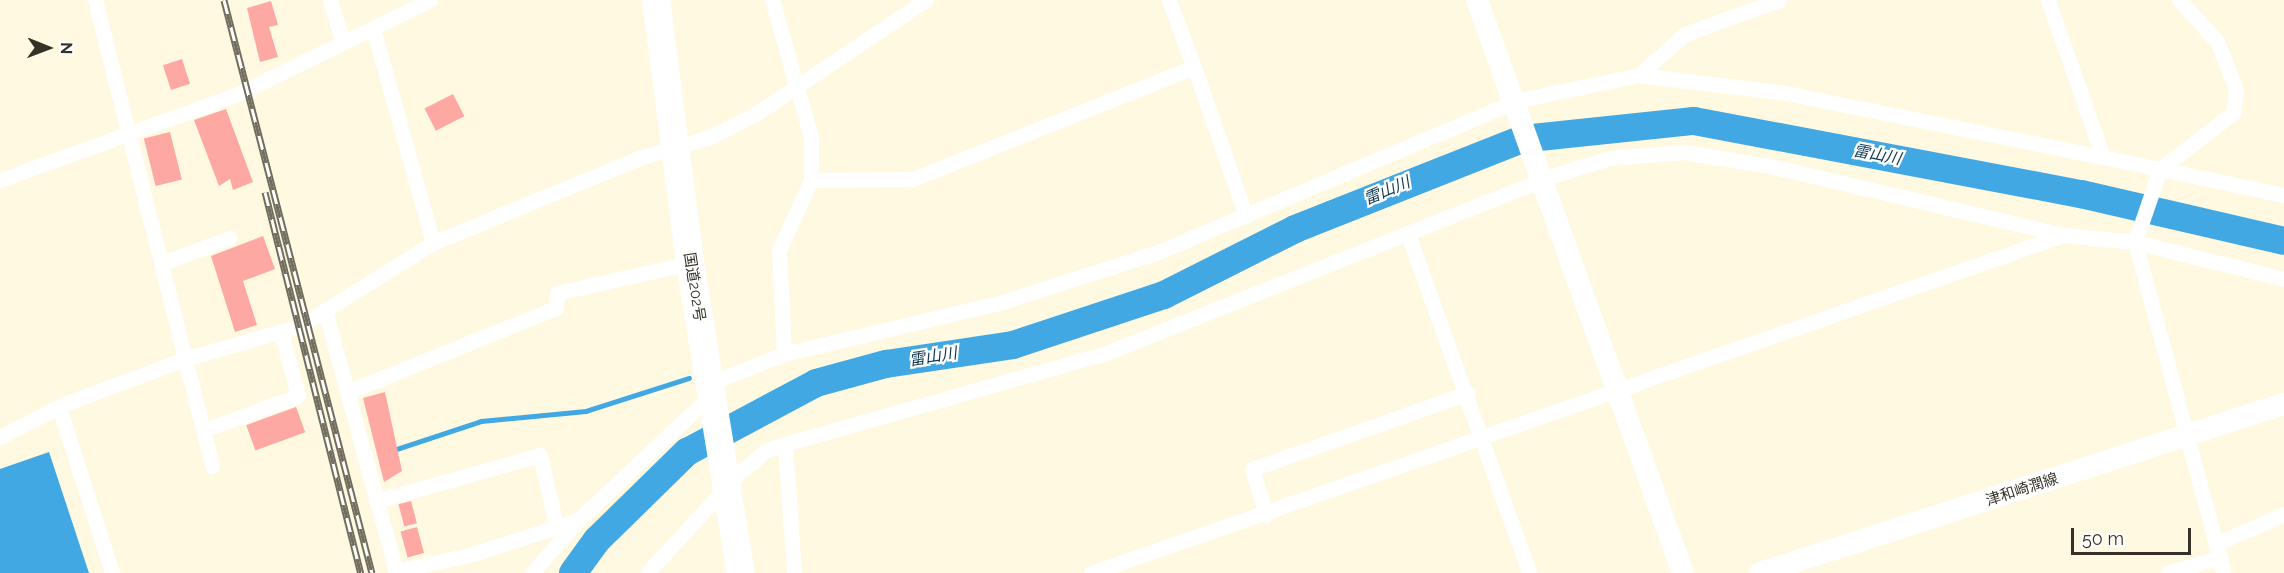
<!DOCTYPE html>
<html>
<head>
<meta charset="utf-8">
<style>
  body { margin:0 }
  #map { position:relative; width:2284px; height:573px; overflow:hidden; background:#fff9e2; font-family:Raleway,"Noto Sans JP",sans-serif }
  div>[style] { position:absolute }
  .water>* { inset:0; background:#41a8e3 }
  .stream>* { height:4.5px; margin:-2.25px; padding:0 2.25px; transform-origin:2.25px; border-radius:2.25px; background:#41a8e3 }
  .river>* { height:28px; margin:-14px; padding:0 14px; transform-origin:14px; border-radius:14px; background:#41a8e3 }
  .building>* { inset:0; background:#fea8a3; transform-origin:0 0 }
  .street>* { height:15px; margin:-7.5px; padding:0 7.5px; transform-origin:7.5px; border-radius:7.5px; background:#fff }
  .secondary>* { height:22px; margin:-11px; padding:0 11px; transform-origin:11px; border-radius:11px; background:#fff }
  .highway>* { height:28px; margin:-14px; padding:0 14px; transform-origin:14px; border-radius:14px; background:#fff }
  .rail>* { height:7px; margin-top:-3.5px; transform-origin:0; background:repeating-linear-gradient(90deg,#fff 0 14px,#726e5f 0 28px); box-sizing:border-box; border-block:2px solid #726e5f }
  span { translate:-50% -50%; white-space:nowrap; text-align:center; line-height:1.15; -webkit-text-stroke:4.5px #fff; paint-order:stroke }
  .street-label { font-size:15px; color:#353227 }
  .water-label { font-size:16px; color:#0d3951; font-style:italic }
  .north { position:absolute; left:18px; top:18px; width:60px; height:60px; -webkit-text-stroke:4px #fff; paint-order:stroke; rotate:91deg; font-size:16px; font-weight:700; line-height:24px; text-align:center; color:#353227 }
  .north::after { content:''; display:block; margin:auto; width:21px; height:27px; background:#353227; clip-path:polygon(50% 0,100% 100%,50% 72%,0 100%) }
  .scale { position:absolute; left:2071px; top:528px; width:120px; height:27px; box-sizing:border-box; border:3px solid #353227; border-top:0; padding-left:8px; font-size:18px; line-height:21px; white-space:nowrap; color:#353227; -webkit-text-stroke:4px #fff; paint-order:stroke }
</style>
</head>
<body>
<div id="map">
  <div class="water">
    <i style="clip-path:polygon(49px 452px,89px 573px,0 573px,0 469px)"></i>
  </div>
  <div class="stream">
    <i style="left:394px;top:450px;width:92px;rotate:-18.4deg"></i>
    <i style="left:481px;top:421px;width:105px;rotate:-5.4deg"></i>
    <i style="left:586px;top:411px;width:108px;rotate:-17.8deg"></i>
  </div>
  <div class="river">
    <i style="left:573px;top:573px;width:41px;rotate:-54deg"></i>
    <i style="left:597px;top:540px;width:126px;rotate:-44.4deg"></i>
    <i style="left:687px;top:452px;width:146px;rotate:-28.1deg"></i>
    <i style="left:816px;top:383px;width:73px;rotate:-15.2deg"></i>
    <i style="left:886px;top:364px;width:128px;rotate:-8.5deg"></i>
    <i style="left:1013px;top:345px;width:159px;rotate:-18.3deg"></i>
    <i style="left:1164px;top:295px;width:147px;rotate:-26.7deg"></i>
    <i style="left:1295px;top:229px;width:244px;rotate:-21.6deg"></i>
    <i style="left:1522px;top:139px;width:173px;rotate:-6deg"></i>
    <i style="left:1694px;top:121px;width:394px;rotate:10.7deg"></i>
    <i style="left:2081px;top:194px;width:208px;rotate:13deg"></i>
  </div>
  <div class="building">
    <i style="clip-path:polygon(271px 1px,278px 25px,269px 27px,278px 57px,260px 62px,247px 8px)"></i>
    <i style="left:182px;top:59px;width:26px;height:20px;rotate:72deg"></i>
    <i style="left:453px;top:94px;width:25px;height:32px;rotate:63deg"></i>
    <i style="clip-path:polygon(226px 109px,253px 182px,233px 190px,230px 179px,219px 186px,194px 120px)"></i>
    <i style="left:170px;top:132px;width:49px;height:27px;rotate:76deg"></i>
    <i style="clip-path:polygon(263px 236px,275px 269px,243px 281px,257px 325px,235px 332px,211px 256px)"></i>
    <i style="clip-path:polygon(385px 392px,402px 471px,384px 482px,363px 398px)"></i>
    <i style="left:296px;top:407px;width:27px;height:53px;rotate:70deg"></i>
    <i style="left:411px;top:501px;width:23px;height:13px;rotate:75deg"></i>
    <i style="left:417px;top:527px;width:27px;height:17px;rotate:75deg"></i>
  </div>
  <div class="street">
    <i style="left:95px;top:0;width:481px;rotate:75.9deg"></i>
    <i style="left:330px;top:0;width:45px;rotate:73.2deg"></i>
    <i style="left:772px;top:0;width:142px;rotate:74.1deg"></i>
    <i style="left:811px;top:137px;width:43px;rotate:90deg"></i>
    <i style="left:811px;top:180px;width:77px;rotate:114.6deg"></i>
    <i style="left:779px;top:250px;width:104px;rotate:87.2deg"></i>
    <i style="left:2048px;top:0;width:166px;rotate:70.7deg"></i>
    <i style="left:2103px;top:157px;width:185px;rotate:11.9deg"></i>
    <i style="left:2179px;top:0;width:56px;rotate:47.2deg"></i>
    <i style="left:2217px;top:41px;width:53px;rotate:68.8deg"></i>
    <i style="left:2236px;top:90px;width:23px;rotate:97deg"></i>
    <i style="left:2233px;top:113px;width:92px;rotate:142.5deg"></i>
    <i style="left:2160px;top:169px;width:77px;rotate:108.9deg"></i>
    <i style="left:2135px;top:242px;width:343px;rotate:75deg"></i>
    <i style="left:373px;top:28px;width:223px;rotate:74.4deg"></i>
    <i style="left:1194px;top:67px;width:158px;rotate:70.8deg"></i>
    <i style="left:1639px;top:75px;width:147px;rotate:7deg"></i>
    <i style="left:1785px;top:93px;width:324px;rotate:11.4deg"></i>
    <i style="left:0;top:180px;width:255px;rotate:-19.9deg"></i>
    <i style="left:240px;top:93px;width:212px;rotate:-26.1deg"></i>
    <i style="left:811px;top:180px;width:102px;rotate:-0.6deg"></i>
    <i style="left:913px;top:179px;width:302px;rotate:-21.7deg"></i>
    <i style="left:1194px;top:67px;width:72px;rotate:-110.5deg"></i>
    <i style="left:1409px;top:237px;width:357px;rotate:70.3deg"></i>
    <i style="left:163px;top:263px;width:71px;rotate:-20.7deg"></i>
    <i style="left:326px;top:314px;width:266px;rotate:74.8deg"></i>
    <i style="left:396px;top:571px;width:79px;rotate:-12.4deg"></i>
    <i style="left:473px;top:554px;width:110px;rotate:-17.9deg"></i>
    <i style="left:709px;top:384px;width:81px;rotate:-21.8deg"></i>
    <i style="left:784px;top:354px;width:224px;rotate:-13.4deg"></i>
    <i style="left:1002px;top:302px;width:162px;rotate:-17.7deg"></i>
    <i style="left:1156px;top:253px;width:390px;rotate:-22.9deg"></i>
    <i style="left:1515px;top:101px;width:127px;rotate:-11.8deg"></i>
    <i style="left:1639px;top:75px;width:62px;rotate:-41.7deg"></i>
    <i style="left:1685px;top:34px;width:100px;rotate:-19.9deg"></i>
    <i style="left:347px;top:392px;width:225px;rotate:-21.9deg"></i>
    <i style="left:556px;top:308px;width:15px;rotate:-86deg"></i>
    <i style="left:557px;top:293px;width:136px;rotate:-12.7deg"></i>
    <i style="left:59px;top:407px;width:174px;rotate:72.3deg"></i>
    <i style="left:204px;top:430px;width:100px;rotate:-19.9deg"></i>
    <i style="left:298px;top:396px;width:67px;rotate:-104.7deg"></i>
    <i style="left:0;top:437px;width:72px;rotate:-27.3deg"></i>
    <i style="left:64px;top:404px;width:132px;rotate:-20.4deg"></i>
    <i style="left:188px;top:358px;width:116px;rotate:-15.9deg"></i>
    <i style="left:300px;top:326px;width:157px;rotate:-32deg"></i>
    <i style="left:433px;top:243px;width:223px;rotate:-22.4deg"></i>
    <i style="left:639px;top:158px;width:74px;rotate:-16.5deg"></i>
    <i style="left:710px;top:137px;width:49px;rotate:-26.6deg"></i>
    <i style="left:754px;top:115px;width:207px;rotate:-33.8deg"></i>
    <i style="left:785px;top:444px;width:331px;rotate:-15.8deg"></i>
    <i style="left:1104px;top:354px;width:473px;rotate:-21.7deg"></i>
    <i style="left:1543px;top:179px;width:69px;rotate:-17.7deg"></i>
    <i style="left:1609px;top:158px;width:74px;rotate:-4.6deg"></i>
    <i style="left:1683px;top:152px;width:88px;rotate:9.1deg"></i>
    <i style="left:1770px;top:166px;width:302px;rotate:13.2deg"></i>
    <i style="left:2064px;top:235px;width:71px;rotate:5.6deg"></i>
    <i style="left:2135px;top:242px;width:154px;rotate:13.9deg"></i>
    <i style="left:376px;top:501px;width:170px;rotate:-15.7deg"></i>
    <i style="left:540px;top:455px;width:72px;rotate:77.1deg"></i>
    <i style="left:1266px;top:515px;width:48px;rotate:-106.9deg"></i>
    <i style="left:1252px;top:469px;width:229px;rotate:-19.4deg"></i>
    <i style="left:2218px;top:543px;width:72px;rotate:-23.7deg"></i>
    <i style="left:532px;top:573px;width:70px;rotate:-49deg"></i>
    <i style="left:578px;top:520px;width:183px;rotate:-43.2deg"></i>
    <i style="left:647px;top:573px;width:134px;rotate:-47.4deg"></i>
    <i style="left:738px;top:474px;width:38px;rotate:-40deg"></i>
    <i style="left:767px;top:450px;width:19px;rotate:-18deg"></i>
    <i style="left:785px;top:444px;width:129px;rotate:86deg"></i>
    <i style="left:1091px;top:573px;width:1029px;rotate:-19.17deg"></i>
    <i style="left:2167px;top:573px;width:56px;rotate:-16.5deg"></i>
  </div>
  <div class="secondary">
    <i style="left:1477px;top:0;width:609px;rotate:70.23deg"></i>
    <i style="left:1760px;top:573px;width:551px;rotate:-17.88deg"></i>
  </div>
  <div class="highway">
    <i style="left:656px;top:0;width:265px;rotate:82.6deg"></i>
    <i style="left:690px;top:263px;width:314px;rotate:80.7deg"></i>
  </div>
  <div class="rail">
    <i style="left:224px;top:0;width:592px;rotate:75.52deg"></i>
    <i style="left:265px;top:192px;width:393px;rotate:75.9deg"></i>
  </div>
  <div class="street-label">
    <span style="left:694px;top:287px;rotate:81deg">国道202号</span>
    <span style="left:2022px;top:490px;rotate:-18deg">津和崎潤線</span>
  </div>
  <div class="water-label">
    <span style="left:1877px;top:155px;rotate:11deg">雷山川</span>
    <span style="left:1387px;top:191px;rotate:-23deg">雷山川</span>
    <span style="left:933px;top:357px;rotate:-9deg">雷山川</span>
  </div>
  <div class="north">N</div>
  <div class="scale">50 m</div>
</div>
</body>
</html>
